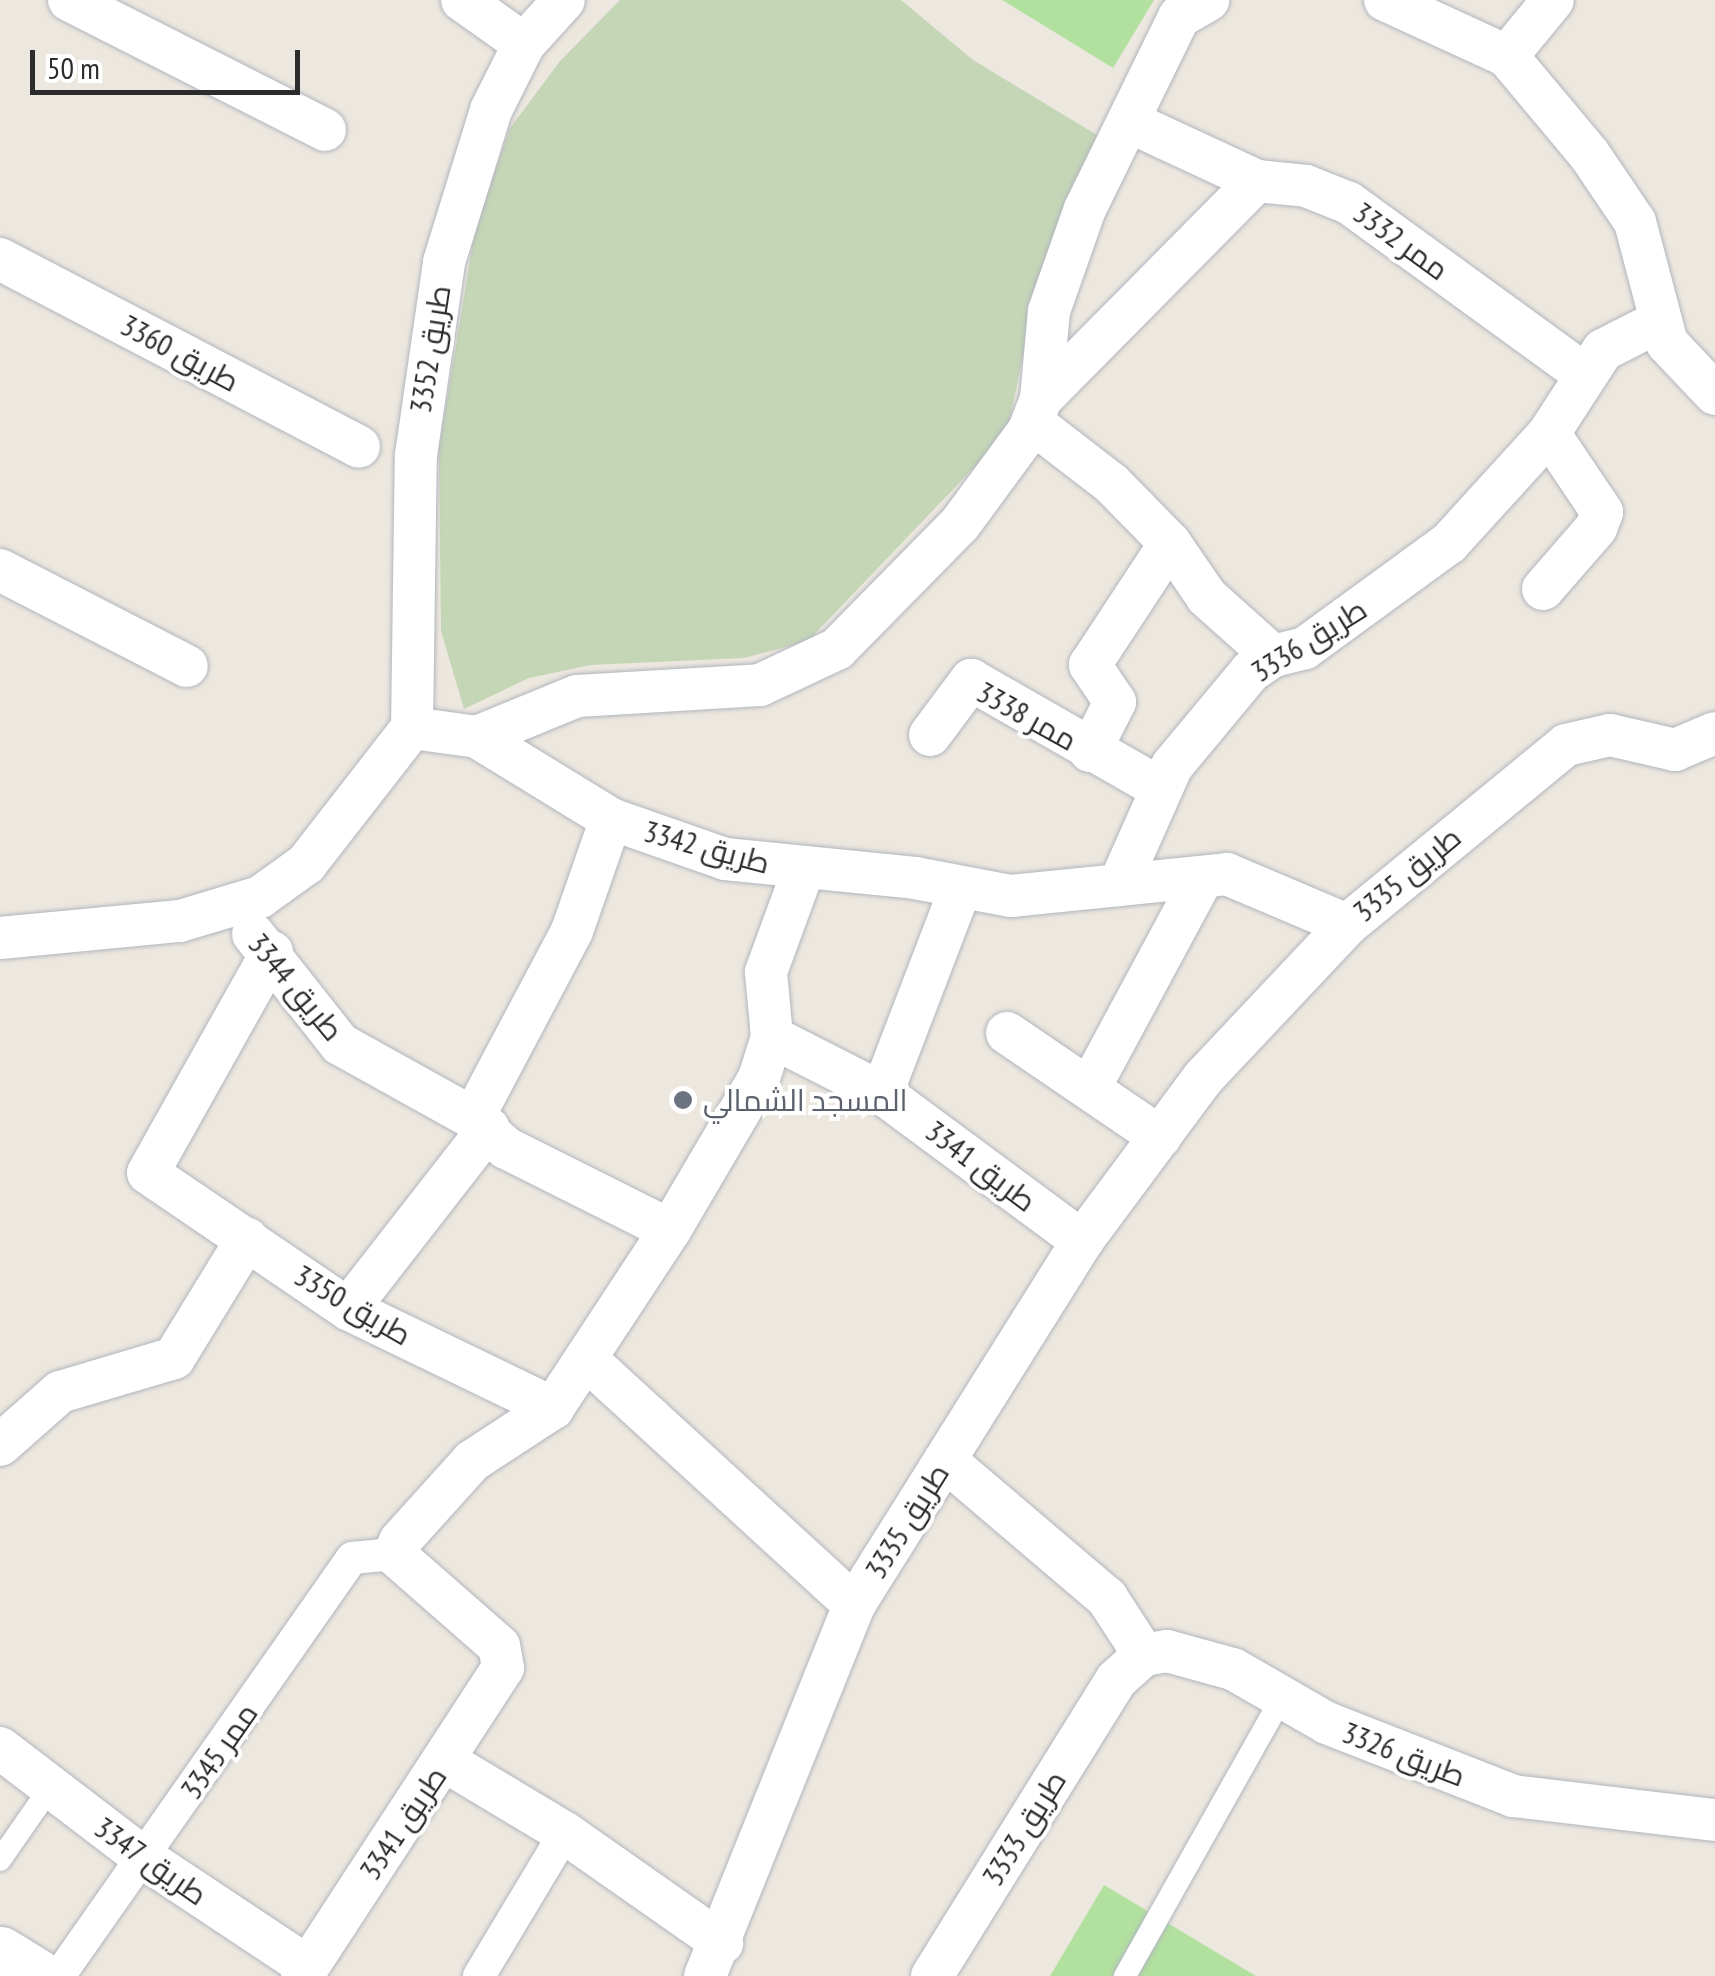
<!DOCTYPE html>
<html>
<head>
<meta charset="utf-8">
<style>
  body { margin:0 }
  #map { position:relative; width:1715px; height:1976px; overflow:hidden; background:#ede8df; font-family:"PT Sans Narrow",Cairo,sans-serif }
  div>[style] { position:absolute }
  .green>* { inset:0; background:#b2e09f }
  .cemetery>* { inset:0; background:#c5d6b7 }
  .roads { filter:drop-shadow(0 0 2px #b2b5bf) drop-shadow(0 0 2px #b2b5bf) }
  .service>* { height:22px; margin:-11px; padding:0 11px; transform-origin:11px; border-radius:11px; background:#fff }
  .pedestrian>* { height:32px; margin:-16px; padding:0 16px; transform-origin:16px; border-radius:16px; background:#fff }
  .minor>* { height:42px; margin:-21px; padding:0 21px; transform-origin:21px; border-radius:21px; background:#fff }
  .tertiary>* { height:55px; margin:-27.5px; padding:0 27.5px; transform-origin:27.5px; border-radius:27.5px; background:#fff }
  .dots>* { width:28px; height:28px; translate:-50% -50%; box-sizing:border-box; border:5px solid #fff; border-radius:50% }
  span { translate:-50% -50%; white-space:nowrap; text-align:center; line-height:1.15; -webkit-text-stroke:8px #fff; paint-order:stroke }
  .street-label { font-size:30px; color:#2c2c2c }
  .worship-label { font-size:30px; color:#5b616d }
  .left { translate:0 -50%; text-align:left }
  .scale { position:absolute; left:30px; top:50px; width:270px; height:45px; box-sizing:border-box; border:5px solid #2c2c2c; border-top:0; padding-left:12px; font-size:30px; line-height:35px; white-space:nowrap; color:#2c2c2c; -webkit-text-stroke:8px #fff; paint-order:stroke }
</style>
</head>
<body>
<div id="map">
  <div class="green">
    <i style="clip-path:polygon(1002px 0,1154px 0,1113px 68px)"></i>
    <i style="clip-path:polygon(1104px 1885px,1256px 1976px,1050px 1976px)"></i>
  </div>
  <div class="cemetery">
    <i style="clip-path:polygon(620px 0,901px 0,973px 60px,1102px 138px,1034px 302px,1007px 433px,808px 641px,744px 658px,591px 665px,529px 678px,464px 709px,441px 631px,439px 448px,475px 230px,510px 128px,560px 61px)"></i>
  </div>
  <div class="roads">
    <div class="service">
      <i style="left:0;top:1860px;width:88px;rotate:-55.2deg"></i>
      <i style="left:1125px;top:1976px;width:320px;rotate:-60.6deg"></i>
    </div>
    <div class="pedestrian">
      <i style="left:59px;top:1976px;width:510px;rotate:-54.97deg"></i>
      <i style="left:352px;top:1558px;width:42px;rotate:-5.4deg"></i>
      <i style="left:479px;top:1976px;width:167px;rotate:-59deg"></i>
    </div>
    <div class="minor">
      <i style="left:69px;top:0;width:287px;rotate:26.9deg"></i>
      <i style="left:462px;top:0;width:76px;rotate:35.4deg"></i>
      <i style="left:1385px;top:0;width:134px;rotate:24.7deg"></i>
      <i style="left:1507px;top:56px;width:128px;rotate:50.1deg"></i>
      <i style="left:1589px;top:154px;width:82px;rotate:55.9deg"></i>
      <i style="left:1635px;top:222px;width:125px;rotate:75.2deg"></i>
      <i style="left:1667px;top:343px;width:70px;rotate:46.7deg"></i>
      <i style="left:1507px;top:56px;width:72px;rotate:-50.6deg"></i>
      <i style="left:1132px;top:123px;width:138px;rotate:24.9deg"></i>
      <i style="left:0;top:259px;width:405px;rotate:27.6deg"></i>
      <i style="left:1041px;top:399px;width:307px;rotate:-45.3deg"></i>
      <i style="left:1257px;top:181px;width:49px;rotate:5.8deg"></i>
      <i style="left:1306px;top:186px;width:46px;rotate:21.6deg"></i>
      <i style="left:1349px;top:203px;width:291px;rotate:36deg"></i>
      <i style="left:1029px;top:430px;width:8px;rotate:-60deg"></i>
      <i style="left:1033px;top:423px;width:98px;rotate:37.6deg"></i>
      <i style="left:1111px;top:483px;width:84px;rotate:45.5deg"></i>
      <i style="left:1170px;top:543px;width:65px;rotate:55.6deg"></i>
      <i style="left:1207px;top:597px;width:89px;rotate:41.8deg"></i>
      <i style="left:0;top:570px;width:210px;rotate:27.2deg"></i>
      <i style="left:1543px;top:589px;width:81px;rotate:-49deg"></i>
      <i style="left:1596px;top:528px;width:17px;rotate:-69deg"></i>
      <i style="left:1602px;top:512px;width:95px;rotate:-123.9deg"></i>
      <i style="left:412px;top:728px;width:66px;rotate:7.9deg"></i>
      <i style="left:477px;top:737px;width:108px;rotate:-22.3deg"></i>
      <i style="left:577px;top:696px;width:183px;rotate:-3.4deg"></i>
      <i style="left:760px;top:685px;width:85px;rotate:-25.1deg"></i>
      <i style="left:837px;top:649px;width:175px;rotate:-45.5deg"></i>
      <i style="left:960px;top:524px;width:117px;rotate:-53.7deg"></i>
      <i style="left:1029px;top:430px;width:33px;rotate:-69deg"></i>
      <i style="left:1041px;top:399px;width:88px;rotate:-84.8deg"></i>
      <i style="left:1049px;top:311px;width:108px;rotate:-70.6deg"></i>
      <i style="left:1085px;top:209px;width:214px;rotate:-63.9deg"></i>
      <i style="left:1179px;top:17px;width:34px;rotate:-30deg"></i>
      <i style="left:412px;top:728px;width:273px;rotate:-89.2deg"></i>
      <i style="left:416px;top:455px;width:195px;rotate:-81.7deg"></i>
      <i style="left:444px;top:262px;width:159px;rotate:-72.8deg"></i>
      <i style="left:491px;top:110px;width:74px;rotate:-63.4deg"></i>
      <i style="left:524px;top:44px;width:59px;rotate:-47.7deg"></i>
      <i style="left:930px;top:735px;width:69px;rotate:-53.3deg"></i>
      <i style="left:971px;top:680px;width:219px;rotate:29.8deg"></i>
      <i style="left:477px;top:737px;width:157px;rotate:31.5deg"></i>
      <i style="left:611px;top:819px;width:121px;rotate:19.3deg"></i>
      <i style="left:725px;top:859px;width:191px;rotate:5.7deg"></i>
      <i style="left:915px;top:878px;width:98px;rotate:10.6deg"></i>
      <i style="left:1011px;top:896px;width:217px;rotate:-5.8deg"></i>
      <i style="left:1227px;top:874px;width:130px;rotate:23deg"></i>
      <i style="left:1090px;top:751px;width:55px;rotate:-63deg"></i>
      <i style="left:1115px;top:702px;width:45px;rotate:-124deg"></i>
      <i style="left:1090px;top:665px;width:146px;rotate:-56.7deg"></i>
      <i style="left:611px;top:819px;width:119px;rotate:109.2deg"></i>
      <i style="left:572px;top:931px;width:212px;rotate:117.9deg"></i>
      <i style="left:473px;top:1118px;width:45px;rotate:42.3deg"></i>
      <i style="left:506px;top:1148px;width:183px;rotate:26.6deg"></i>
      <i style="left:1119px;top:885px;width:130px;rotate:-66deg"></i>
      <i style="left:1172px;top:766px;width:124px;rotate:-50.3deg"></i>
      <i style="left:1251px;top:671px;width:27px;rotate:-34deg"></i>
      <i style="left:1273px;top:656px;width:33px;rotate:-14deg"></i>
      <i style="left:1305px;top:648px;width:178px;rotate:-36.1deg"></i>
      <i style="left:1449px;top:543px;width:149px;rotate:-47.7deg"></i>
      <i style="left:1549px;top:433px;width:99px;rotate:-57deg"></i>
      <i style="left:1603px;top:350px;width:62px;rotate:-27deg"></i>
      <i style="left:253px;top:934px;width:140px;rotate:51.7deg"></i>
      <i style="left:340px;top:1044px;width:152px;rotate:29.1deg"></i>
      <i style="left:0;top:938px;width:181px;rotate:-5.4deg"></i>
      <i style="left:180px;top:921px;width:84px;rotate:-16.7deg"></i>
      <i style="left:260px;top:897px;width:57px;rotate:-35.7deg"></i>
      <i style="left:306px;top:864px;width:172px;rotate:-52.1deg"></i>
      <i style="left:272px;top:952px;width:253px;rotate:119.3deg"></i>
      <i style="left:148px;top:1173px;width:242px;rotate:34.2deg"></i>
      <i style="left:348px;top:1309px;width:228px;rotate:25.8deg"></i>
      <i style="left:1007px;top:1033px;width:185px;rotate:34.2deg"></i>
      <i style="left:772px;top:1037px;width:123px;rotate:27deg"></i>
      <i style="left:882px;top:1093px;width:249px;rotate:36.5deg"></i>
      <i style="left:1090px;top:1087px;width:238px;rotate:-61.7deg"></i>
      <i style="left:882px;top:1093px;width:217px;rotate:-69deg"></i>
      <i style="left:348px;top:1309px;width:229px;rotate:-52.1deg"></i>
      <i style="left:586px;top:1359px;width:364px;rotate:42.5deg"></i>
      <i style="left:0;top:1445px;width:80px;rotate:-41.5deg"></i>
      <i style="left:60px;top:1392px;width:119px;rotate:-16.6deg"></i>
      <i style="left:174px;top:1358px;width:140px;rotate:-58.5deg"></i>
      <i style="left:945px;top:1460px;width:213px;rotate:40.4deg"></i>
      <i style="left:1107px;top:1598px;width:68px;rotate:57deg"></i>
      <i style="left:0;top:1748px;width:181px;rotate:37.4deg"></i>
      <i style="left:144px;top:1858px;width:197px;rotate:33.6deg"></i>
      <i style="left:445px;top:1761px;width:140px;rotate:31deg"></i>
      <i style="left:565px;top:1833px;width:192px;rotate:35deg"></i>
      <i style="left:302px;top:1976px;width:368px;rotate:-56.9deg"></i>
      <i style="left:503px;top:1668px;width:22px;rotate:-100deg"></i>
      <i style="left:499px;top:1646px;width:140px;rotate:-138.8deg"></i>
      <i style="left:394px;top:1554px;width:14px;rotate:-65deg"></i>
      <i style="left:400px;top:1541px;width:108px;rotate:-48deg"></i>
      <i style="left:472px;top:1461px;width:97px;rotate:-33.2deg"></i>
      <i style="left:553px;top:1408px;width:213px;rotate:-56.7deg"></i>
      <i style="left:670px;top:1230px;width:176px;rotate:-59.6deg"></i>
      <i style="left:759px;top:1078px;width:43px;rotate:-72.4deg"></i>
      <i style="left:772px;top:1037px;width:65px;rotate:-95.3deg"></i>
      <i style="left:766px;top:972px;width:108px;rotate:-69.9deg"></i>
      <i style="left:705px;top:1976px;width:400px;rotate:-68.1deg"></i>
      <i style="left:854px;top:1605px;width:430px;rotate:-57.9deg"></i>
      <i style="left:1082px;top:1241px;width:203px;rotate:-53.4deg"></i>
      <i style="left:1203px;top:1078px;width:210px;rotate:-46.7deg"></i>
      <i style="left:1347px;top:925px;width:283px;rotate:-39.4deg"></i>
      <i style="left:1566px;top:745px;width:45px;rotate:-12.8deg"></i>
      <i style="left:1610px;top:735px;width:67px;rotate:13deg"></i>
      <i style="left:1675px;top:750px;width:43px;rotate:-23deg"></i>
      <i style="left:932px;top:1976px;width:349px;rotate:-58.1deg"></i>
      <i style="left:1116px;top:1680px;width:38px;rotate:-42deg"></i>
      <i style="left:1144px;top:1655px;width:23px;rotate:-10deg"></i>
      <i style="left:1167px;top:1651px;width:68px;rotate:15.3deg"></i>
      <i style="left:1233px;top:1669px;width:108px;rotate:29.9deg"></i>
      <i style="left:1327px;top:1723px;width:200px;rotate:21.4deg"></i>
      <i style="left:1513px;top:1796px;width:203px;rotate:6.8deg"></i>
    </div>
    <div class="tertiary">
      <i style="left:0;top:1954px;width:42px;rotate:31.4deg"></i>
    </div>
  </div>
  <div class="dots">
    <i style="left:683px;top:1100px;background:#6b7280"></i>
  </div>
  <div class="street-label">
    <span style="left:1401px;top:241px;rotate:36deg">ممر 3332</span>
    <span style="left:430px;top:349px;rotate:-81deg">طريق 3352</span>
    <span style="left:180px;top:353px;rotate:28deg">طريق 3360</span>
    <span style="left:1309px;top:640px;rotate:-32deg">طريق 3336</span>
    <span style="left:1027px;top:716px;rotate:29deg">ممر 3338</span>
    <span style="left:707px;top:847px;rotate:15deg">طريق 3342</span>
    <span style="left:1407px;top:874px;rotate:-40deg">طريق 3335</span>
    <span style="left:296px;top:987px;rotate:50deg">طريق 3344</span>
    <span style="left:981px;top:1166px;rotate:37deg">طريق 3341</span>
    <span style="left:353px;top:1305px;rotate:30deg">طريق 3350</span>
    <span style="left:907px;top:1521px;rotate:-58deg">طريق 3335</span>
    <span style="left:219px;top:1751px;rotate:-55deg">ممر 3345</span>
    <span style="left:1404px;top:1754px;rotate:21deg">طريق 3326</span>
    <span style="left:403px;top:1823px;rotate:-56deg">طريق 3341</span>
    <span style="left:1024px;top:1828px;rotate:-58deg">طريق 3333</span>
    <span style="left:151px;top:1861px;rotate:35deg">طريق 3347</span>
  </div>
  <div class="worship-label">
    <span class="left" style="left:703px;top:1100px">المسجد الشمالي</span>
  </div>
  <div class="scale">50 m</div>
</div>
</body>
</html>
